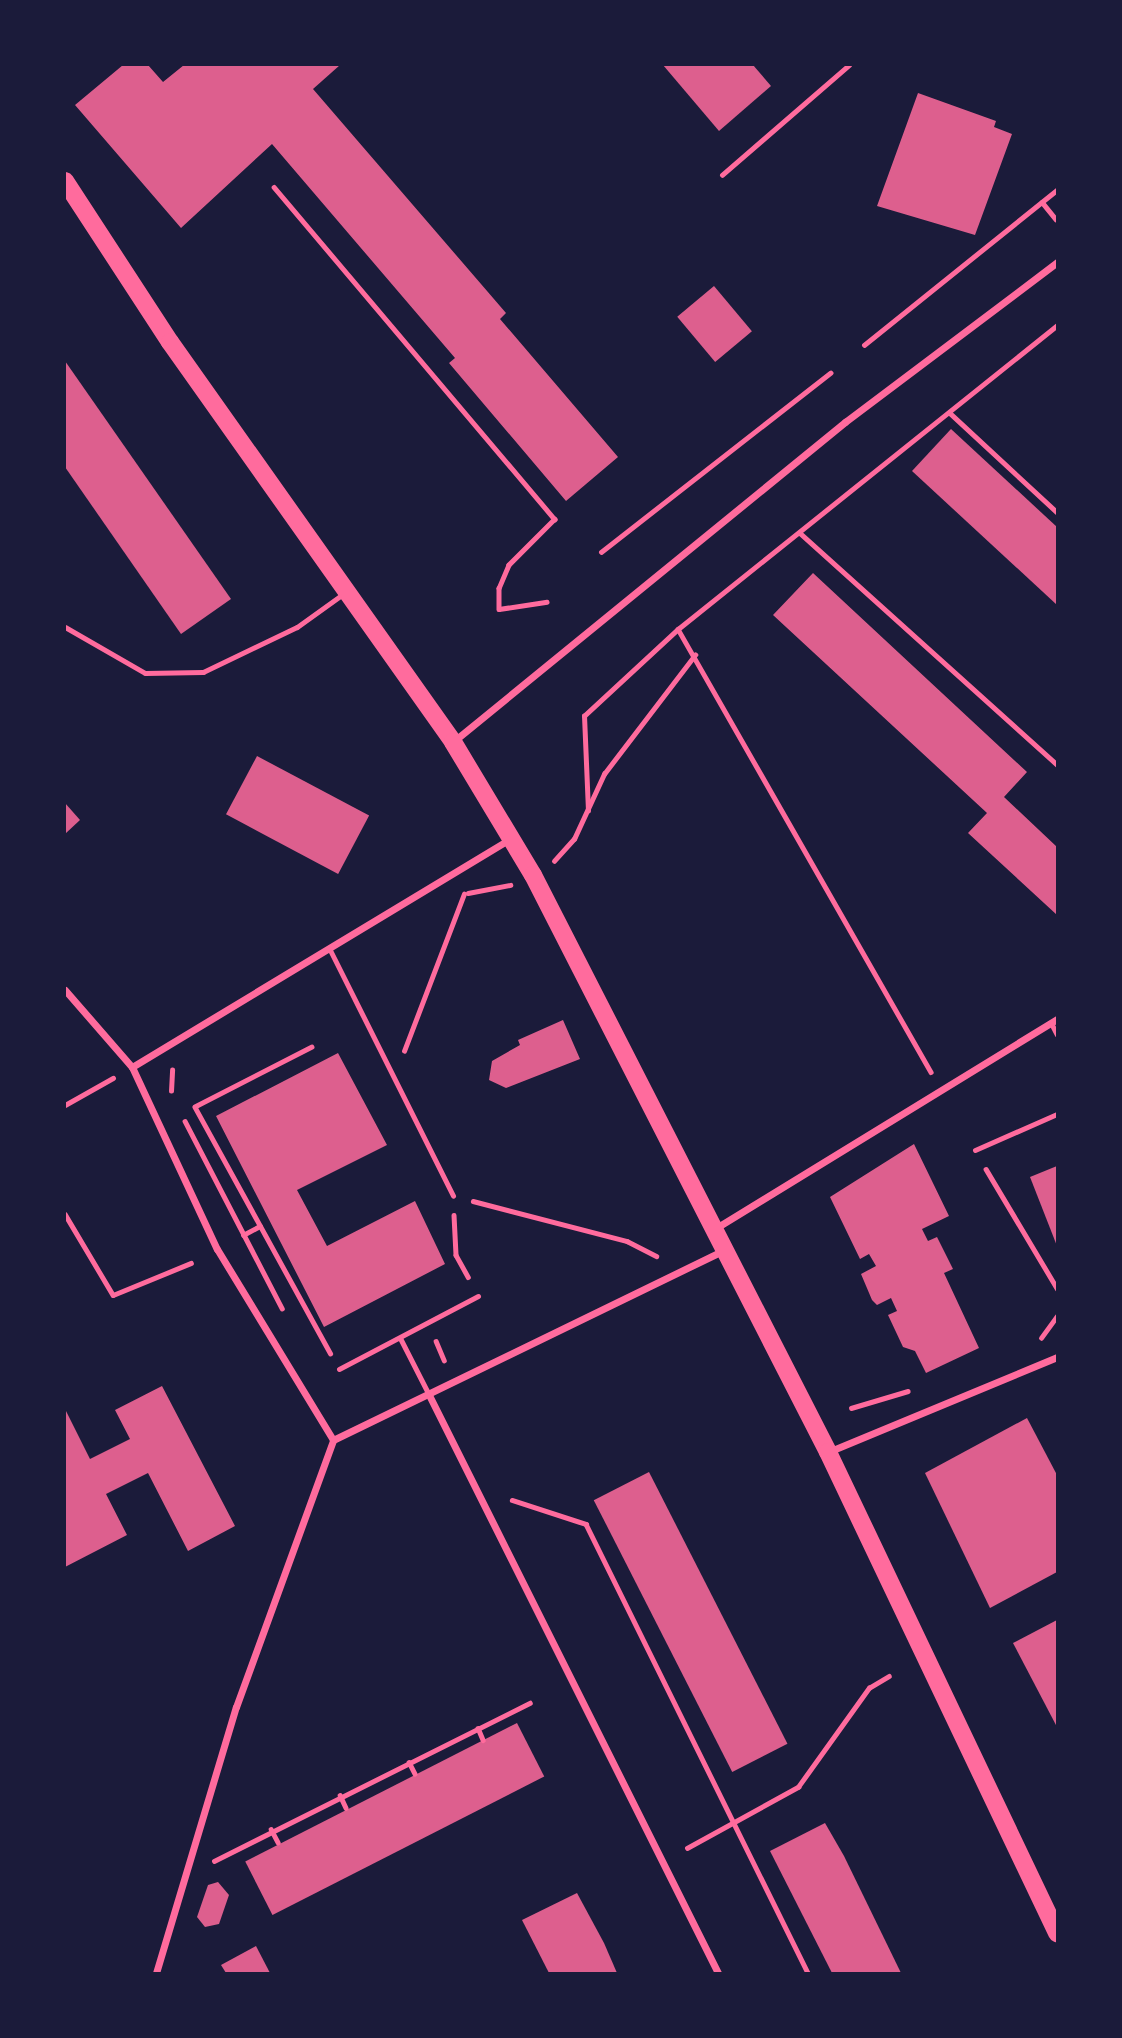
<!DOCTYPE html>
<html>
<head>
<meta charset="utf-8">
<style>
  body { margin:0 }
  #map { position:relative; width:1122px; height:2038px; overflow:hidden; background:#1b1b3a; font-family:"Roboto Condensed",sans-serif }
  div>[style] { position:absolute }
  .building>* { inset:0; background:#dd5f8e; transform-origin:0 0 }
  .path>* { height:4.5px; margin:-2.25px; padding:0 2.25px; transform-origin:2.25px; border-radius:2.25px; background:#ff6b9d }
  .service>* { height:5px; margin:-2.5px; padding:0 2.5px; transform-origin:2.5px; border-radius:2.5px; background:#ff6b9d }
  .minor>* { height:7px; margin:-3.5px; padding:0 3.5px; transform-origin:3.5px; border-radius:3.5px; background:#ff6b9d }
  .primary>* { height:18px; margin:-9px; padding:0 9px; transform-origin:9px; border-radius:9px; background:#ff6b9d }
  span { translate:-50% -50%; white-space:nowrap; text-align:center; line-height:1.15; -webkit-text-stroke:5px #1b1b3a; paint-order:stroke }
  .frame { position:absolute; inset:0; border:66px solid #1b1b3a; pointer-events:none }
</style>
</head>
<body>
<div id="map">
  <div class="building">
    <i style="clip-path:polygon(123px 65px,148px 65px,163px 82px,184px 65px,340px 65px,313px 89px,506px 313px,500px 319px,618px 457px,566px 501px,449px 363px,455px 358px,272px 144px,181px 228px,75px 105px)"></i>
    <i style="clip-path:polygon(663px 65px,753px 65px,771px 86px,719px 131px)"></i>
    <i style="clip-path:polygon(918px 93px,996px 121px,994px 127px,1012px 134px,975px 235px,877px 206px)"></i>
    <i style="left:714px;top:286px;width:59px;height:48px;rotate:50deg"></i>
    <i style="clip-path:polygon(65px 361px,231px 599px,181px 634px,65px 467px)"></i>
    <i style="clip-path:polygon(951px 429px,1057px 527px,1057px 605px,912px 471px)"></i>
    <i style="clip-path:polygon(813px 573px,1027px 772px,1004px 797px,1057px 847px,1057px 915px,968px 833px,987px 813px,773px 615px)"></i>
    <i style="left:257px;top:756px;width:127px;height:66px;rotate:28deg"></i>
    <i style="clip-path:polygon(65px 803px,80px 820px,65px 834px)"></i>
    <i style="clip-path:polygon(563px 1020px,580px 1059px,506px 1088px,489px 1080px,492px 1061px,520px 1045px,518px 1040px)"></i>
    <i style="clip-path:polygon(338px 1053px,387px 1145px,297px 1190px,327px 1246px,415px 1201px,445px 1264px,324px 1327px,216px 1116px)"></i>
    <i style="clip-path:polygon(914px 1144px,949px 1216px,922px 1229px,928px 1241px,937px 1237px,953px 1269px,944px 1273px,979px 1348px,926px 1373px,915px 1351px,903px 1347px,888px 1315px,897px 1311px,891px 1298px,877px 1305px,872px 1300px,861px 1274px,876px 1266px,869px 1254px,860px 1259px,830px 1197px)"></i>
    <i style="clip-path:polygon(1057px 1166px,1057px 1246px,1030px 1177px)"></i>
    <i style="clip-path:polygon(162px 1386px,235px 1526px,188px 1551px,148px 1473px,106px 1494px,127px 1535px,65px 1567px,65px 1409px,90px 1459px,130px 1439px,115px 1410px)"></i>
    <i style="clip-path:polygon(1027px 1418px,1057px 1475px,1057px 1572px,990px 1608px,925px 1473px)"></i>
    <i style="left:649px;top:1472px;width:305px;height:62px;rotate:63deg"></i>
    <i style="clip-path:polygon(1057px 1620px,1057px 1727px,1013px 1643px)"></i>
    <i style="left:517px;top:1723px;width:60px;height:305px;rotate:63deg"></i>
    <i style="clip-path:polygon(825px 1823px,844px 1856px,901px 1973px,832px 1973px,770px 1851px)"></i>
    <i style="clip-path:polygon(218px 1882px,229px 1895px,219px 1924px,205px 1927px,197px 1917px,208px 1885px)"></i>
    <i style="clip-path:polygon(577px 1893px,604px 1943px,617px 1973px,549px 1973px,522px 1920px)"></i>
    <i style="clip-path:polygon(256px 1946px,270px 1973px,226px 1973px,221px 1965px)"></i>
  </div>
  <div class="path">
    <i style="left:722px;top:175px;width:168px;rotate:-40.9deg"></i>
    <i style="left:274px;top:187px;width:435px;rotate:49.8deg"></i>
    <i style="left:555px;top:519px;width:65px;rotate:135deg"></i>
    <i style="left:509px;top:565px;width:25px;rotate:113deg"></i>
    <i style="left:499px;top:588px;width:21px;rotate:90deg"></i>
    <i style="left:499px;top:609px;width:48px;rotate:-8.5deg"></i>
    <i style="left:1042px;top:202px;width:22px;rotate:51deg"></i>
    <i style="left:864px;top:345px;width:248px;rotate:-38.8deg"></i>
    <i style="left:951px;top:414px;width:144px;rotate:42.8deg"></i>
    <i style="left:800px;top:533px;width:346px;rotate:42deg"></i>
    <i style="left:601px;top:552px;width:291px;rotate:-38deg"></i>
    <i style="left:678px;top:629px;width:510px;rotate:60.27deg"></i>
    <i style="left:588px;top:811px;width:95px;rotate:-92.4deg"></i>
    <i style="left:584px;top:716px;width:128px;rotate:-42.8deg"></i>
    <i style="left:678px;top:629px;width:486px;rotate:-38.7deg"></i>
    <i style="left:554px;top:861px;width:30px;rotate:-48deg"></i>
    <i style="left:574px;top:839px;width:72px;rotate:-65.2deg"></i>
    <i style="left:604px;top:774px;width:150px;rotate:-52.6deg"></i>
    <i style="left:468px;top:893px;width:43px;rotate:-10.8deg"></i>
    <i style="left:312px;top:1047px;width:131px;rotate:152.9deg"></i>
    <i style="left:195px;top:1107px;width:281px;rotate:61.2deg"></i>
    <i style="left:404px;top:1051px;width:168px;rotate:-69.1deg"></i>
    <i style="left:171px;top:1091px;width:21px;rotate:-87deg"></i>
    <i style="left:65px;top:1105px;width:55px;rotate:-29.4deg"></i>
    <i style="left:185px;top:1121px;width:211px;rotate:62.6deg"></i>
    <i style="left:986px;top:1169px;width:139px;rotate:59.2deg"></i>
    <i style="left:473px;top:1201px;width:159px;rotate:14.6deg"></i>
    <i style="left:627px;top:1241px;width:33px;rotate:27deg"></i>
    <i style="left:65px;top:1214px;width:94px;rotate:59.3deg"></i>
    <i style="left:113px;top:1295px;width:84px;rotate:-22.3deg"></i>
    <i style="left:454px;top:1215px;width:40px;rotate:87.1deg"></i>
    <i style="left:456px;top:1255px;width:25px;rotate:61deg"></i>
    <i style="left:243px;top:1235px;width:19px;rotate:-28deg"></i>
    <i style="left:1041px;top:1338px;width:27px;rotate:-54deg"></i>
    <i style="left:436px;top:1341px;width:21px;rotate:67deg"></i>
    <i style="left:851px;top:1408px;width:59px;rotate:-16.6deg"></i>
    <i style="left:512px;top:1500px;width:78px;rotate:18deg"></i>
    <i style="left:586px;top:1524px;width:501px;rotate:63.69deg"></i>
    <i style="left:478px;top:1728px;width:13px;rotate:67deg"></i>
    <i style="left:409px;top:1762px;width:13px;rotate:63deg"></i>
    <i style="left:340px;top:1795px;width:14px;rotate:65deg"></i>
    <i style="left:271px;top:1829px;width:15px;rotate:62deg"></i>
    <i style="left:687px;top:1848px;width:127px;rotate:-28.8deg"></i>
    <i style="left:798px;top:1787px;width:122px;rotate:-54.4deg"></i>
    <i style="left:869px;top:1688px;width:23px;rotate:-31deg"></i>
    <i style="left:214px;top:1861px;width:353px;rotate:-26.6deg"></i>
  </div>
  <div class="service">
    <i style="left:65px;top:627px;width:92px;rotate:29.9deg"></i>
    <i style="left:145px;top:673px;width:58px;rotate:-1deg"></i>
    <i style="left:203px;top:672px;width:104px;rotate:-25.6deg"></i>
    <i style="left:297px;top:627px;width:57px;rotate:-35.7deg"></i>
    <i style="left:329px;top:948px;width:277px;rotate:63.4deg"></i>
    <i style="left:1051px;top:1023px;width:13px;rotate:63deg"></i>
    <i style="left:975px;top:1150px;width:90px;rotate:-23.7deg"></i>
    <i style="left:400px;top:1338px;width:62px;rotate:63deg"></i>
    <i style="left:339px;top:1369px;width:157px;rotate:-27.7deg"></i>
  </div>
  <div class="minor">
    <i style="left:454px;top:741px;width:505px;rotate:-39.21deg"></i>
    <i style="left:845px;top:422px;width:266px;rotate:-37deg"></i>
    <i style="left:65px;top:990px;width:102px;rotate:49deg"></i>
    <i style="left:132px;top:1067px;width:201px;rotate:65deg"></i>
    <i style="left:217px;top:1249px;width:223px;rotate:58.7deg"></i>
    <i style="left:132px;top:1067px;width:441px;rotate:-31.1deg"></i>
    <i style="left:716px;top:1228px;width:400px;rotate:-31.5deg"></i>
    <i style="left:428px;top:1393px;width:648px;rotate:63.43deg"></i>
    <i style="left:828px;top:1452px;width:248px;rotate:-22.5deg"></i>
    <i style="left:156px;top:1973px;width:278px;rotate:-73.3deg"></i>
    <i style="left:236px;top:1707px;width:284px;rotate:-70deg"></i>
    <i style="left:333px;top:1440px;width:435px;rotate:-25.9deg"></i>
  </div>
  <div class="primary">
    <i style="left:65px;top:181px;width:192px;rotate:56.9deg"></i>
    <i style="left:170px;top:342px;width:490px;rotate:54.7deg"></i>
    <i style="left:453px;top:742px;width:155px;rotate:59deg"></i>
    <i style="left:533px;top:875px;width:648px;rotate:62.92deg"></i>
    <i style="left:828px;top:1452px;width:533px;rotate:64.54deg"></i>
  </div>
  <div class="frame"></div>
</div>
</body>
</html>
